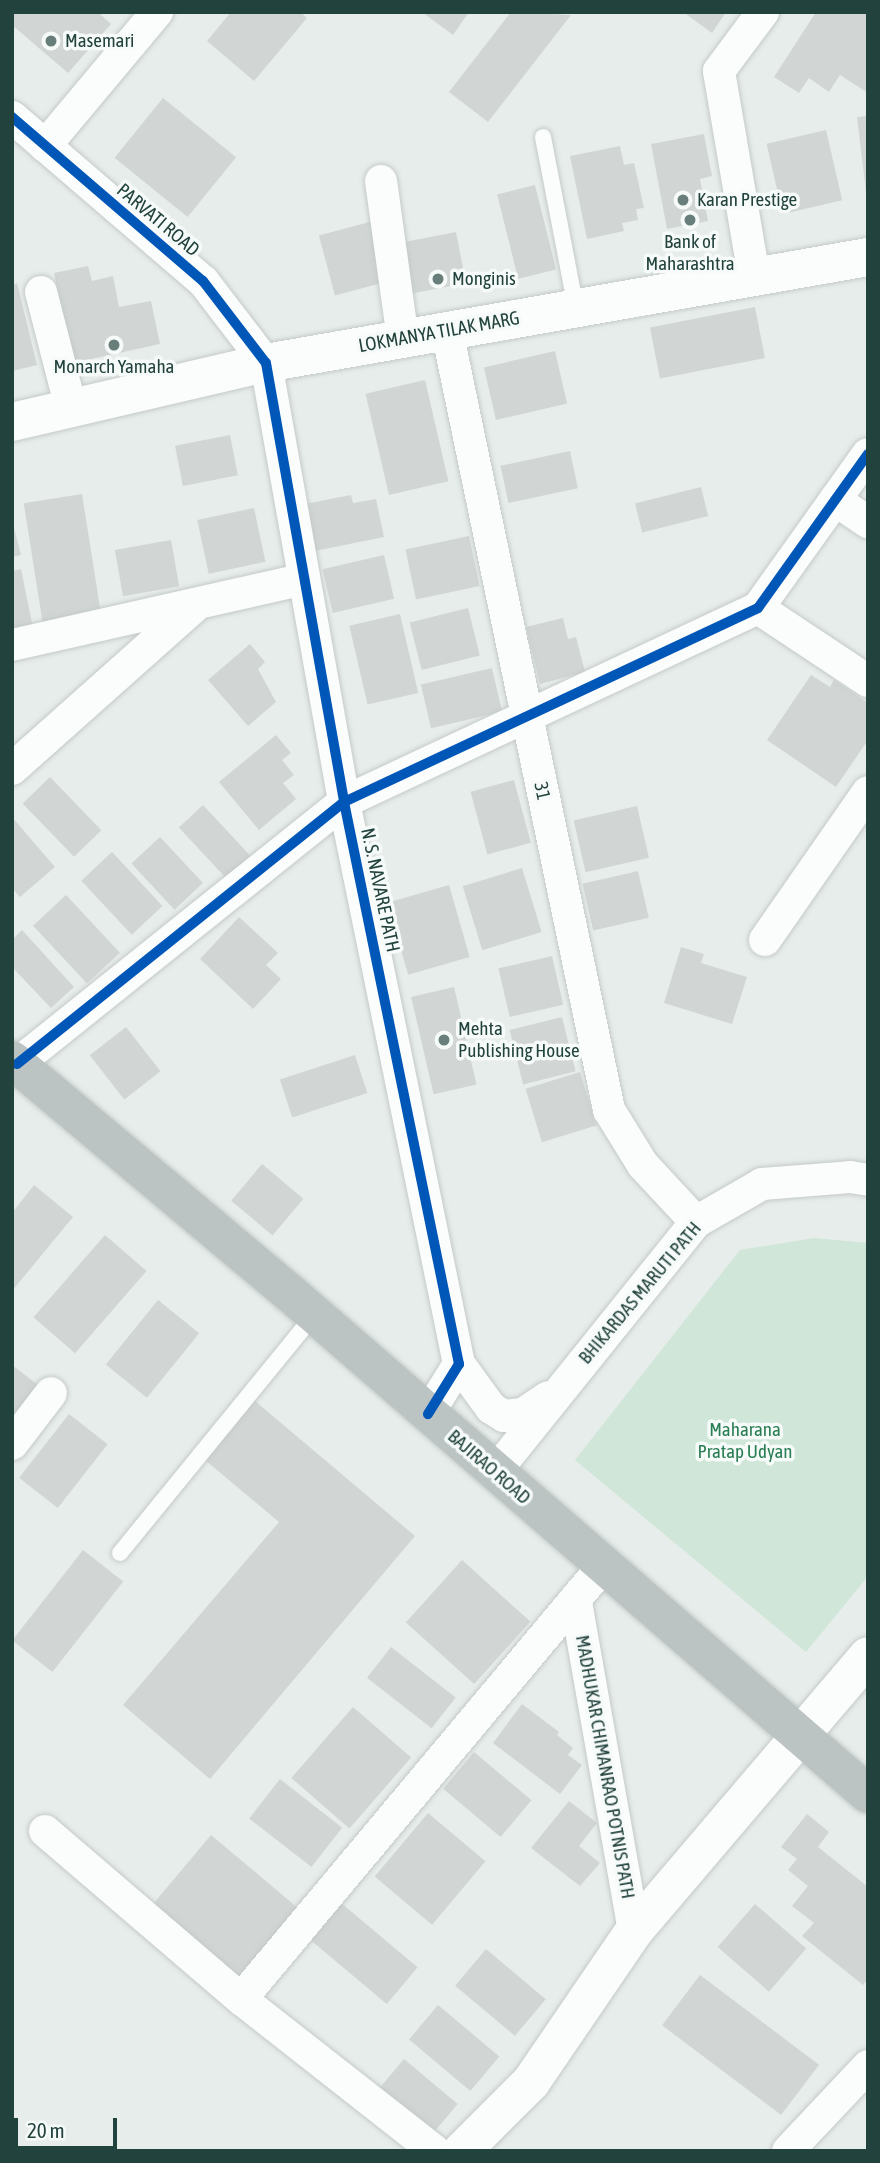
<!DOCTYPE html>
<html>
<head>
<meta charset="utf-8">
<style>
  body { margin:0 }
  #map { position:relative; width:880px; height:2163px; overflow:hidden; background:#e7edea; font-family:"Asap Condensed",sans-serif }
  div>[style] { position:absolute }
  .green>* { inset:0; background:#cfe6d8 }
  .building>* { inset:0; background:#d1d6d5; transform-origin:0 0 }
  .roads { filter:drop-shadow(0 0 2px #c4cac8) drop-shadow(0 0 2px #c4cac8) }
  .lane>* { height:16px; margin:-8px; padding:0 8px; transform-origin:8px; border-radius:8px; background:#fbfcfc }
  .street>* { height:32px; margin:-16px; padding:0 16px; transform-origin:16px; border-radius:16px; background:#fbfcfc }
  .secondary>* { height:38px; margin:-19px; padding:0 19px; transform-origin:19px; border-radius:19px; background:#fbfcfc }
  .highway>* { height:38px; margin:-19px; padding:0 19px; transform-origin:19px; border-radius:19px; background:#bbc4c3 }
  .cycleway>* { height:10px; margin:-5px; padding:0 5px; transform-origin:5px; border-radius:5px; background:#0057b8 }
  .dots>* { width:19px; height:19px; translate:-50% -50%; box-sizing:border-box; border:4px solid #f6fbf9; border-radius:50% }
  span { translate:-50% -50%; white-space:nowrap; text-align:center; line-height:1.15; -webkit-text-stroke:7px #f6fbf9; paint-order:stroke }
  .poi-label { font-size:19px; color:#22423d }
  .left { translate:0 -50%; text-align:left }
  .street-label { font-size:19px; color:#22423d }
  .park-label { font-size:19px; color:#297d52 }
  .frame { position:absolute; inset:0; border:14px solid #22423d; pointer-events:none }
  .scale { position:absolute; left:14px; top:2118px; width:103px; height:32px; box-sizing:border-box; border:4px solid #22423d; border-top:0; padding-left:9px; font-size:21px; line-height:24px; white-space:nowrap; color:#22423d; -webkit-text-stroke:5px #f6fbf9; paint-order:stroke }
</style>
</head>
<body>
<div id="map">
  <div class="green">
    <i style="clip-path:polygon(814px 1238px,868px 1243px,868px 1576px,806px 1652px,575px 1460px,740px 1250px)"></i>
  </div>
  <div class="building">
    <i style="clip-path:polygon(12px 12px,98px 12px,111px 24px,68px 73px,12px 25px)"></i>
    <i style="clip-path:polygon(231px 12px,300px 12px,307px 18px,254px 81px,207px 41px)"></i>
    <i style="clip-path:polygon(422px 12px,469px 12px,453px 35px)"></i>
    <i style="clip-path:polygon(511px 12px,571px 15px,488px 122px,449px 92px)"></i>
    <i style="clip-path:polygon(683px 12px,726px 12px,712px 33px)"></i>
    <i style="clip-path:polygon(816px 12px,868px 12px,868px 93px,840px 75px,829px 92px,809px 78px,799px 93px,774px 77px)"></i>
    <i style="left:163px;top:98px;width:94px;height:77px;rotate:39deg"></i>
    <i style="clip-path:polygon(868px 116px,868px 192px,866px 192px,857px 117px)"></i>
    <i style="left:826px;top:130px;width:72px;height:61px;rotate:77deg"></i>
    <i style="clip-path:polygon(704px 134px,712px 176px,700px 179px,708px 221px,667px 229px,651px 144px)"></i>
    <i style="clip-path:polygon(620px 146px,624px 165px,634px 163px,644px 208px,636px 209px,638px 220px,622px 223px,624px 231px,587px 239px,570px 156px)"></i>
    <i style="left:535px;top:185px;width:87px;height:39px;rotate:76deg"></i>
    <i style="left:373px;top:221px;width:62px;height:56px;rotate:75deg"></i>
    <i style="left:456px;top:232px;width:52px;height:54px;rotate:79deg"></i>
    <i style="clip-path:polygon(88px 266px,92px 281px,113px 276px,119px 307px,151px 301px,160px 344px,73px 363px,54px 273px)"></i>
    <i style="clip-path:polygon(17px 283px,37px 365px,12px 371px,12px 285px)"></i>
    <i style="left:755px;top:307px;width:52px;height:107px;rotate:79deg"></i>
    <i style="left:555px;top:351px;width:54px;height:73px;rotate:77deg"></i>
    <i style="left:425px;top:380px;width:104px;height:61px;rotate:77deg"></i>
    <i style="left:230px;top:435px;width:41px;height:56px;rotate:79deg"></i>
    <i style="left:570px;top:451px;width:38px;height:71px;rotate:78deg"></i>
    <i style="left:701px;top:487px;width:30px;height:68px;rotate:76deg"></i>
    <i style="left:82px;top:494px;width:122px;height:59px;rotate:81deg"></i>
    <i style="clip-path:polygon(351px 495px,353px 503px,376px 499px,384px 537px,310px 552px,305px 504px)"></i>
    <i style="left:254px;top:508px;width:55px;height:58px;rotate:78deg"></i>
    <i style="clip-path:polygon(12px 520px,21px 555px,12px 557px)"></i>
    <i style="left:469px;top:536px;width:51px;height:65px;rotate:78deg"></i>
    <i style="left:171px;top:540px;width:47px;height:57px;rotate:80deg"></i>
    <i style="left:384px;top:555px;width:45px;height:63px;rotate:77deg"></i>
    <i style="clip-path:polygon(21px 569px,33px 628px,12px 633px,12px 571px)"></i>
    <i style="left:468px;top:608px;width:49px;height:60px;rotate:76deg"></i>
    <i style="left:400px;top:614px;width:81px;height:52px;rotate:77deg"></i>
    <i style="clip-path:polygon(563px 618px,568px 639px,576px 637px,585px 672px,540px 684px,526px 627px)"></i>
    <i style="clip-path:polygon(250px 644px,265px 662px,258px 669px,276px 702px,248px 726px,208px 680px)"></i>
    <i style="left:492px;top:668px;width:45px;height:73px;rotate:77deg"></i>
    <i style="clip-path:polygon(811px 675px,830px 687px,834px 680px,868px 703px,868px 740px,836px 787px,767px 740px)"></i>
    <i style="clip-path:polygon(276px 735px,291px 753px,282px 760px,294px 775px,283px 783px,296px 799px,259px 830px,219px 782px)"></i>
    <i style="left:50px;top:777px;width:74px;height:38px;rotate:46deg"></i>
    <i style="left:514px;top:780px;width:65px;height:45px;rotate:75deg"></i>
    <i style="left:203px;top:805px;width:69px;height:33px;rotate:47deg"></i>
    <i style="left:637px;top:806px;width:53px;height:65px;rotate:77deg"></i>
    <i style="clip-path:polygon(12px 817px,55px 867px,20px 897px,12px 888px)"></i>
    <i style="left:160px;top:837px;width:63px;height:39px;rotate:47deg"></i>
    <i style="left:112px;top:852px;width:74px;height:42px;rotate:47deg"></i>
    <i style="left:522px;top:868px;width:67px;height:62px;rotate:73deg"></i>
    <i style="left:638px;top:871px;width:48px;height:57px;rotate:77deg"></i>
    <i style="left:449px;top:885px;width:75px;height:64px;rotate:74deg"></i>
    <i style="left:66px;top:895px;width:79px;height:45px;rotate:47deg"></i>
    <i style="clip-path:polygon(239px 917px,278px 953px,266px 965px,281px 979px,253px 1009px,200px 959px)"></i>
    <i style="clip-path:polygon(22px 930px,74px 987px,51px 1008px,12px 967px,12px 940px)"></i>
    <i style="clip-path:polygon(681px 947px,704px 954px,701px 963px,747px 977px,732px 1024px,664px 1003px)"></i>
    <i style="left:552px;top:956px;width:50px;height:55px;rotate:77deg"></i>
    <i style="left:454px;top:987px;width:100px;height:44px;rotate:77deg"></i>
    <i style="left:562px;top:1017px;width:56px;height:54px;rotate:76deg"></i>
    <i style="left:126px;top:1027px;width:56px;height:46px;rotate:52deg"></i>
    <i style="left:355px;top:1055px;width:40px;height:79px;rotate:72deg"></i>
    <i style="left:580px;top:1072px;width:56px;height:57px;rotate:73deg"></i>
    <i style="left:262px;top:1164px;width:54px;height:48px;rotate:40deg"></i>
    <i style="clip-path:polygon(34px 1185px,73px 1217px,12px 1291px,12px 1213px)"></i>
    <i style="left:105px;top:1235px;width:55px;height:109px;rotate:41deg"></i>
    <i style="left:158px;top:1300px;width:53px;height:83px;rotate:39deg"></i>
    <i style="clip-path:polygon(12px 1365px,38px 1385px,12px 1418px)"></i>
    <i style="clip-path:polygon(255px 1401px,415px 1536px,210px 1779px,123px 1705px,279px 1522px,205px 1460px)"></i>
    <i style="left:69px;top:1414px;width:49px;height:81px;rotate:38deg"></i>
    <i style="left:83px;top:1550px;width:51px;height:115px;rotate:38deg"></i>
    <i style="left:462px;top:1560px;width:92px;height:84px;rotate:42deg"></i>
    <i style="left:391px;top:1647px;width:82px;height:39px;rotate:38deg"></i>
    <i style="clip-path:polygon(522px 1704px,559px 1732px,557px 1735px,573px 1748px,568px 1755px,582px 1765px,560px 1794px,493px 1743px)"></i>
    <i style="left:353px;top:1707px;width:77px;height:94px;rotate:41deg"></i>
    <i style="left:474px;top:1752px;width:75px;height:48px;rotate:40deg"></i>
    <i style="left:280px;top:1779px;width:79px;height:50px;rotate:38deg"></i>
    <i style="clip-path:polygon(569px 1801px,597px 1823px,579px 1846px,600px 1863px,580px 1886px,531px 1848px)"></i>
    <i style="left:428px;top:1813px;width:75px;height:83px;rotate:40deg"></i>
    <i style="clip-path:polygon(807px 1814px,829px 1832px,818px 1847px,868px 1887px,868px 1979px,863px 1985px,802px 1936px,814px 1923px,792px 1906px,808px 1886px,788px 1870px,797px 1859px,781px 1847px)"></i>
    <i style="left:211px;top:1835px;width:113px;height:93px;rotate:40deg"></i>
    <i style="left:341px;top:1903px;width:100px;height:48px;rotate:40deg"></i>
    <i style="left:755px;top:1904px;width:68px;height:57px;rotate:41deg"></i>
    <i style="left:486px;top:1949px;width:78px;height:48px;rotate:40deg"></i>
    <i style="left:700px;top:1975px;width:149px;height:63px;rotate:37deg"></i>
    <i style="left:438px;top:2005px;width:80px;height:45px;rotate:40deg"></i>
    <i style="left:404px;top:2059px;width:70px;height:38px;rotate:40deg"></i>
  </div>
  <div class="roads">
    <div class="lane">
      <i style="left:543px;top:137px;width:174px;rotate:79.1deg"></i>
      <i style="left:120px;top:1553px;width:308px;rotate:-50.8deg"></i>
    </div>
    <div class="street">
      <i style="left:12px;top:117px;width:252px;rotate:40.7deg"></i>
      <i style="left:203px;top:281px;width:103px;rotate:52.5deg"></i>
      <i style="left:266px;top:363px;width:446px;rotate:79.9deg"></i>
      <i style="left:344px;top:802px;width:574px;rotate:78.44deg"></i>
      <i style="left:459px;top:1364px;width:59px;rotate:121.8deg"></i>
      <i style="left:45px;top:146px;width:175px;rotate:-50.1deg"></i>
      <i style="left:381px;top:181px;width:160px;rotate:82.1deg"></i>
      <i style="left:754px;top:276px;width:208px;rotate:-99.7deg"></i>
      <i style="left:719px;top:71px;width:74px;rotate:-53.3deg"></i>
      <i style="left:41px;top:292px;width:120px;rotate:75.5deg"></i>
      <i style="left:447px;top:331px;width:796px;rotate:78.25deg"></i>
      <i style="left:609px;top:1110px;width:65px;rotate:58.3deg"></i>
      <i style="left:643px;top:1165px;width:78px;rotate:47.1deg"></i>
      <i style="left:835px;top:500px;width:40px;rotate:34deg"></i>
      <i style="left:758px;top:608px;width:132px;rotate:33.6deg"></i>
      <i style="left:12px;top:645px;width:299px;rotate:-12.7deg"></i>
      <i style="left:12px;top:769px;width:244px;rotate:-41.7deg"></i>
      <i style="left:765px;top:940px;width:180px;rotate:-55.2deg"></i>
      <i style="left:17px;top:1064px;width:419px;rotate:-38.7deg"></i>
      <i style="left:344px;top:802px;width:457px;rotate:-25.1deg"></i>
      <i style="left:758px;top:608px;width:189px;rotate:-54.5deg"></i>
      <i style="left:459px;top:1364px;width:54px;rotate:54deg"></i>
      <i style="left:491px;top:1408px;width:15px;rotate:32deg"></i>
      <i style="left:504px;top:1416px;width:19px;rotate:-6deg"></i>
      <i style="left:523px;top:1414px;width:30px;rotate:-34deg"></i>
      <i style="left:12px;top:1444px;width:64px;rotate:-52.6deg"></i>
      <i style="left:495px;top:1472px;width:321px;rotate:-51.2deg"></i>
      <i style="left:696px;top:1222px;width:76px;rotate:-29.9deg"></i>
      <i style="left:762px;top:1184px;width:88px;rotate:-4.5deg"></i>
      <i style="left:850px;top:1177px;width:18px;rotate:9deg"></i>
      <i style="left:576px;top:1602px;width:334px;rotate:80deg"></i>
      <i style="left:45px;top:1831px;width:258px;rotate:40.6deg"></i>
      <i style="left:241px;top:1999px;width:246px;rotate:38.1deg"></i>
      <i style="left:241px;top:1999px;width:566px;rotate:-50.09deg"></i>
      <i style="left:788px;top:2151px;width:117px;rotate:-46.7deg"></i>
    </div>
    <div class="secondary">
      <i style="left:12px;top:422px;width:261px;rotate:-13.1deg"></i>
      <i style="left:266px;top:363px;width:611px;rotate:-9.99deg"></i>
      <i style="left:462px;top:2151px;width:98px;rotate:-45deg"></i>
      <i style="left:531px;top:2082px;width:183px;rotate:-55.7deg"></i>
      <i style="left:634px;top:1931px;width:361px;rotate:-49.6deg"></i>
    </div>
    <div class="highway">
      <i style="left:12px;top:1060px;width:364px;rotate:40deg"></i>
      <i style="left:291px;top:1294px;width:763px;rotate:40.91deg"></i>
    </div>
  </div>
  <div class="cycleway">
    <i style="left:12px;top:117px;width:252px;rotate:40.7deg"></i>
    <i style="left:203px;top:281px;width:103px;rotate:52.5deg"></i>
    <i style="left:266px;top:363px;width:446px;rotate:79.9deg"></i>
    <i style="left:344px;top:802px;width:574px;rotate:78.44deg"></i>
    <i style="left:459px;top:1364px;width:59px;rotate:121.8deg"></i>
    <i style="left:17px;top:1064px;width:419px;rotate:-38.7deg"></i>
    <i style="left:344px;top:802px;width:457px;rotate:-25.1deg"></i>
    <i style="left:758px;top:608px;width:189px;rotate:-54.5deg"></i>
  </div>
  <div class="dots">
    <i style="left:51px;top:41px;background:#677e7a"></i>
    <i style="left:683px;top:200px;background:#677e7a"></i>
    <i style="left:690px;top:220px;background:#677e7a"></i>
    <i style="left:438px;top:279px;background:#677e7a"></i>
    <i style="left:114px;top:345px;background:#677e7a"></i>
    <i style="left:444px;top:1040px;background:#677e7a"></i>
  </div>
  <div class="poi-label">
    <span class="left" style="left:65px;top:41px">Masemari</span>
    <span class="left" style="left:697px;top:200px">Karan Prestige</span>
    <span style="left:690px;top:253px">Bank of<br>Maharashtra</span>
    <span class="left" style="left:452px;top:279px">Monginis</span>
    <span style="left:114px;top:367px">Monarch Yamaha</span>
    <span class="left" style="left:458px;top:1040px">Mehta<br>Publishing House</span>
  </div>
  <div class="street-label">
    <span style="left:158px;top:220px;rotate:40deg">PARVATI ROAD</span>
    <span style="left:439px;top:332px;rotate:-10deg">LOKMANYA TILAK MARG</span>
    <span style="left:542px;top:791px;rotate:78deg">31</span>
    <span style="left:380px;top:890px;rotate:78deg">N. S. NAVARE PATH</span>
    <span style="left:640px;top:1293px;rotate:-50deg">BHIKARDAS MARUTI PATH</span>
    <span style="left:489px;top:1467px;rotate:41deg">BAJIRAO ROAD</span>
    <span style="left:605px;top:1767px;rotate:80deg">MADHUKAR CHIMANRAO POTNIS PATH</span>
  </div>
  <div class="park-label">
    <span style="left:745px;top:1441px">Maharana<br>Pratap Udyan</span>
  </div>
  <div class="frame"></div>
  <div class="scale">20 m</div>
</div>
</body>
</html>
